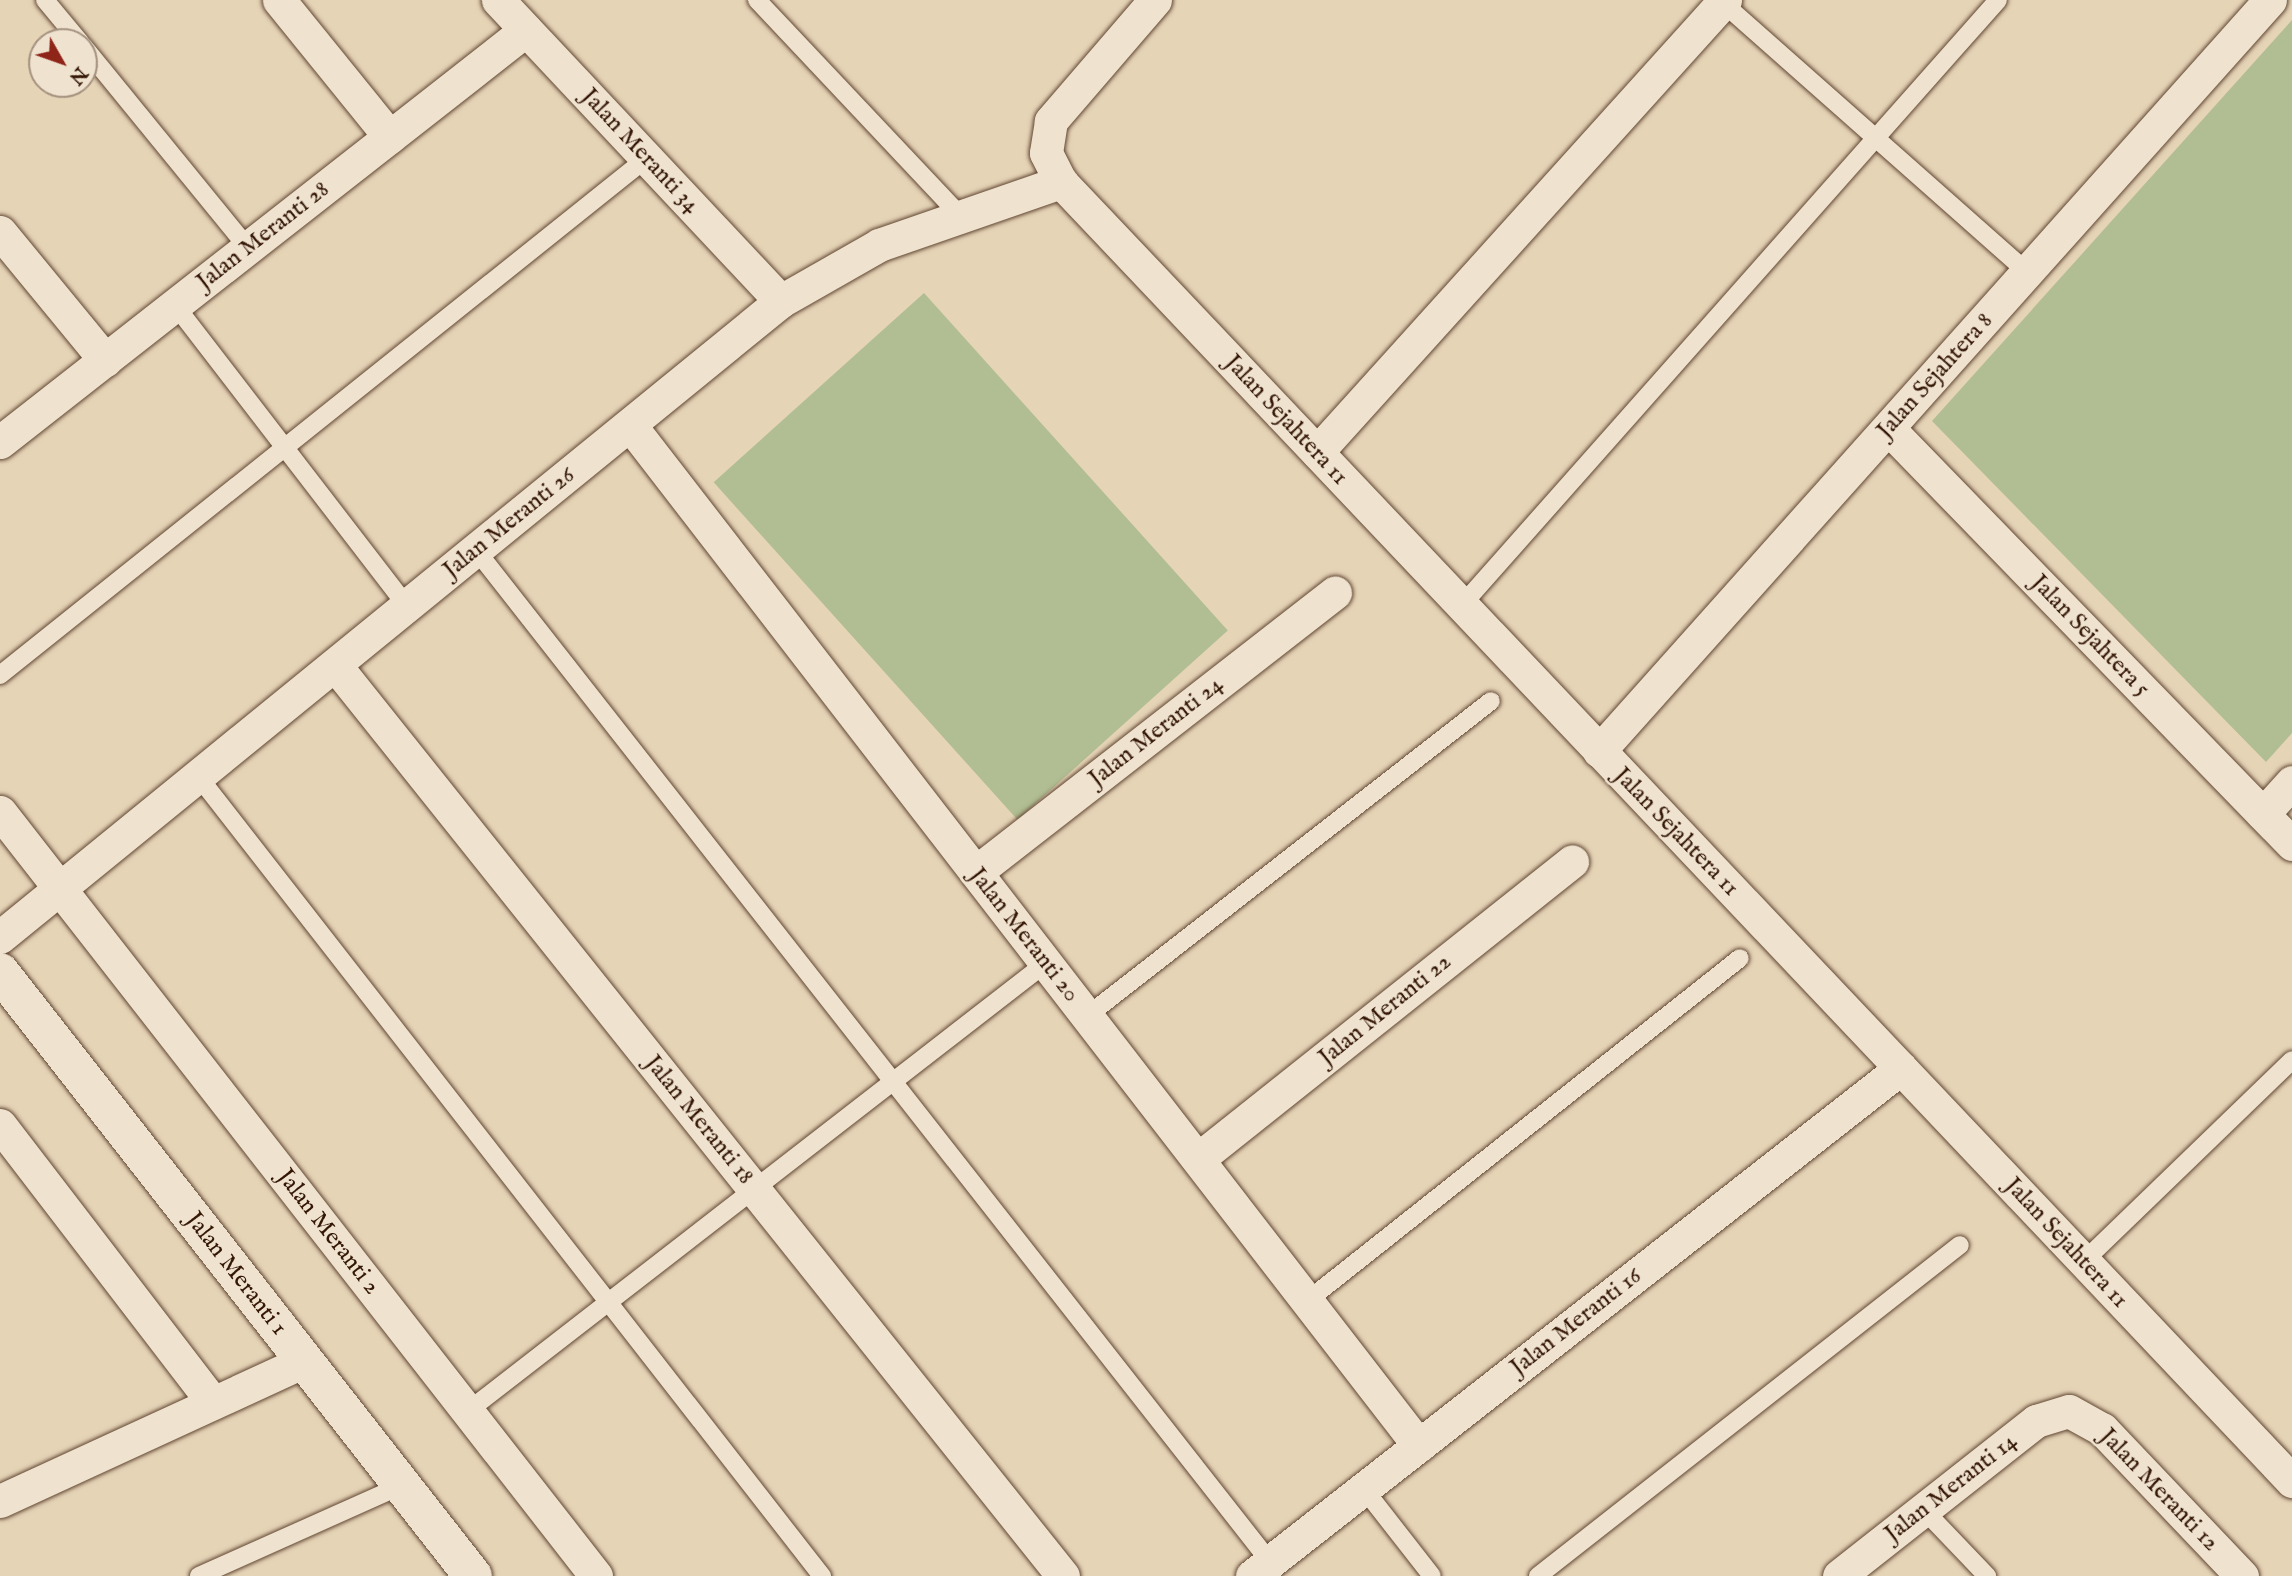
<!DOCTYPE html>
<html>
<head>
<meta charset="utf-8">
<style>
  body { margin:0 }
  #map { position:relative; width:2292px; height:1576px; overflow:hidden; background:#e6d4b7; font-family:"IM FELL English",serif }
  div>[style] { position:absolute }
  .green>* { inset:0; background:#b1bd92; transform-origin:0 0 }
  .roads { filter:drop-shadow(0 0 2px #614632) drop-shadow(0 0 2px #614632) }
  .lane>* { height:18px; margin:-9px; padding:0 9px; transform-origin:9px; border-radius:9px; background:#efe3d0 }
  .street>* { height:33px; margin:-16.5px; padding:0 16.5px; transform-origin:16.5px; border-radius:16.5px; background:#efe3d0 }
  .secondary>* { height:38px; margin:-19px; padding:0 19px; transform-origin:19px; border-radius:19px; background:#efe3d0 }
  span { translate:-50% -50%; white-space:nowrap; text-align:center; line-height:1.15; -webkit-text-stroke:5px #efe3d0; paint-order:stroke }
  .street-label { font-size:24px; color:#351706 }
  .north { position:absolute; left:28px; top:28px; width:70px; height:70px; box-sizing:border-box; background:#efe3d0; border:2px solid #a5917f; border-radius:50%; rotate:130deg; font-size:19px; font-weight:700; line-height:28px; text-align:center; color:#351706 }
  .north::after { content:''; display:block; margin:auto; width:24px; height:32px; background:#8f2418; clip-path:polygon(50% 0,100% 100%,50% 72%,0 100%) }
</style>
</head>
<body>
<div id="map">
  <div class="green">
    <i style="clip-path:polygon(2292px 20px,2292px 733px,2266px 762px,1932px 421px)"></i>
    <i style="left:924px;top:293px;width:454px;height:283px;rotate:48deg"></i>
  </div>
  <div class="roads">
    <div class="lane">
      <i style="left:45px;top:0;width:55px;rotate:50.2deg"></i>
      <i style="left:757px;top:0;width:294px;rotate:46.7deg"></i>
      <i style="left:1723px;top:3px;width:406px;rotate:41.5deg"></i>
      <i style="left:84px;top:47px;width:259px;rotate:50.8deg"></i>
      <i style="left:175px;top:305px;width:380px;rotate:52.4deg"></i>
      <i style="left:476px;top:550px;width:1286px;rotate:51.88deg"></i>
      <i style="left:1462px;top:605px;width:808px;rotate:-48.46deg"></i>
      <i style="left:0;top:675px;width:828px;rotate:-38.63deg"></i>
      <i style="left:198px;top:776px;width:1015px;rotate:52.05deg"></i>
      <i style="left:1087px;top:1016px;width:512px;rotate:-37.94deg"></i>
      <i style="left:2084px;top:1261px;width:289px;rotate:-44deg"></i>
      <i style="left:1307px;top:1301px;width:552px;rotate:-38.38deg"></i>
      <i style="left:468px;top:1411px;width:731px;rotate:-37.78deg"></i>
      <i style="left:1364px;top:1489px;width:110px;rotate:52deg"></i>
      <i style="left:1923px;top:1509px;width:93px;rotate:46.3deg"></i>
      <i style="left:199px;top:1576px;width:222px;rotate:-24.1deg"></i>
      <i style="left:1538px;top:1576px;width:536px;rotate:-38.11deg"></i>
    </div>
    <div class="street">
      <i style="left:279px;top:0;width:176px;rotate:51deg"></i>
      <i style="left:498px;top:0;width:413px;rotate:46.8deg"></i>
      <i style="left:1155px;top:0;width:160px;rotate:130.7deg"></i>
      <i style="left:1051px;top:121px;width:32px;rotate:99deg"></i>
      <i style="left:1046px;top:153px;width:33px;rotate:63deg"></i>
      <i style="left:1061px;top:182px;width:1790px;rotate:46.54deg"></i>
      <i style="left:0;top:232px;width:166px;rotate:50.6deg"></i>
      <i style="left:630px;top:425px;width:1290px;rotate:52.3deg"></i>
      <i style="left:1888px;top:428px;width:580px;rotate:45.84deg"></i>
      <i style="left:0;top:442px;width:668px;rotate:-38.07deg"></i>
      <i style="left:1317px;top:452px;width:609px;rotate:-47.93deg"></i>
      <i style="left:335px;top:665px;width:1166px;rotate:51.37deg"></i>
      <i style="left:1599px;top:751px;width:1007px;rotate:-48.22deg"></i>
      <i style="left:0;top:812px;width:969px;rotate:52.04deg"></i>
      <i style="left:2263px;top:814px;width:43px;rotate:-47.8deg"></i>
      <i style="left:976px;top:872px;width:455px;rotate:-37.9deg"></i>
      <i style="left:0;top:937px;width:1007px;rotate:-39.16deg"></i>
      <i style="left:781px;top:301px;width:113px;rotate:-29.7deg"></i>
      <i style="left:879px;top:245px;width:193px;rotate:-19.1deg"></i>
      <i style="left:0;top:1125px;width:350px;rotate:52.5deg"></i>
      <i style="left:1198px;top:1159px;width:478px;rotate:-38.5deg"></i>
      <i style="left:0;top:1501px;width:335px;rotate:-24.7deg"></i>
      <i style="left:1252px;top:1576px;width:824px;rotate:-38.05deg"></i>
      <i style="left:1839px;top:1576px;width:251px;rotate:-38.2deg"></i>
      <i style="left:2036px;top:1421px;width:34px;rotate:-17deg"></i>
      <i style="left:2069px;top:1411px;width:38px;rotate:29deg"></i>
      <i style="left:2102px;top:1429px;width:203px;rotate:46.4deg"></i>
    </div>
    <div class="secondary">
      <i style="left:0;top:972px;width:767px;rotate:51.94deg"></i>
    </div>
  </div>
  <div class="street-label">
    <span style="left:640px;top:151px;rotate:47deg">Jalan Meranti 34</span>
    <span style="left:263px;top:236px;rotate:-38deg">Jalan Meranti 28</span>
    <span style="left:1935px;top:376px;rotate:-48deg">Jalan Sejahtera 8</span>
    <span style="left:1286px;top:420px;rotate:47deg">Jalan Sejahtera 11</span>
    <span style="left:509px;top:523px;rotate:-39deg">Jalan Meranti 26</span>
    <span style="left:2090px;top:636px;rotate:46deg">Jalan Sejahtera 5</span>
    <span style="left:1156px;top:732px;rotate:-38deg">Jalan Meranti 24</span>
    <span style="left:1676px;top:832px;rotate:46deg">Jalan Sejahtera 11</span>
    <span style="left:1024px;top:935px;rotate:52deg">Jalan Meranti 20</span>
    <span style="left:1385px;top:1010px;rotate:-39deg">Jalan Meranti 22</span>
    <span style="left:699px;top:1120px;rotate:51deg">Jalan Meranti 18</span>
    <span style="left:328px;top:1232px;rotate:52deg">Jalan Meranti 2</span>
    <span style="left:2066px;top:1243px;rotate:47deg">Jalan Sejahtera 11</span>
    <span style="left:236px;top:1274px;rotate:52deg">Jalan Meranti 1</span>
    <span style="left:1576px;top:1322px;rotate:-38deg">Jalan Meranti 16</span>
    <span style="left:1951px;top:1488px;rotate:-38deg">Jalan Meranti 14</span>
    <span style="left:2159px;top:1490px;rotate:46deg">Jalan Meranti 12</span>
  </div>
  <div class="north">N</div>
</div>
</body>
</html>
